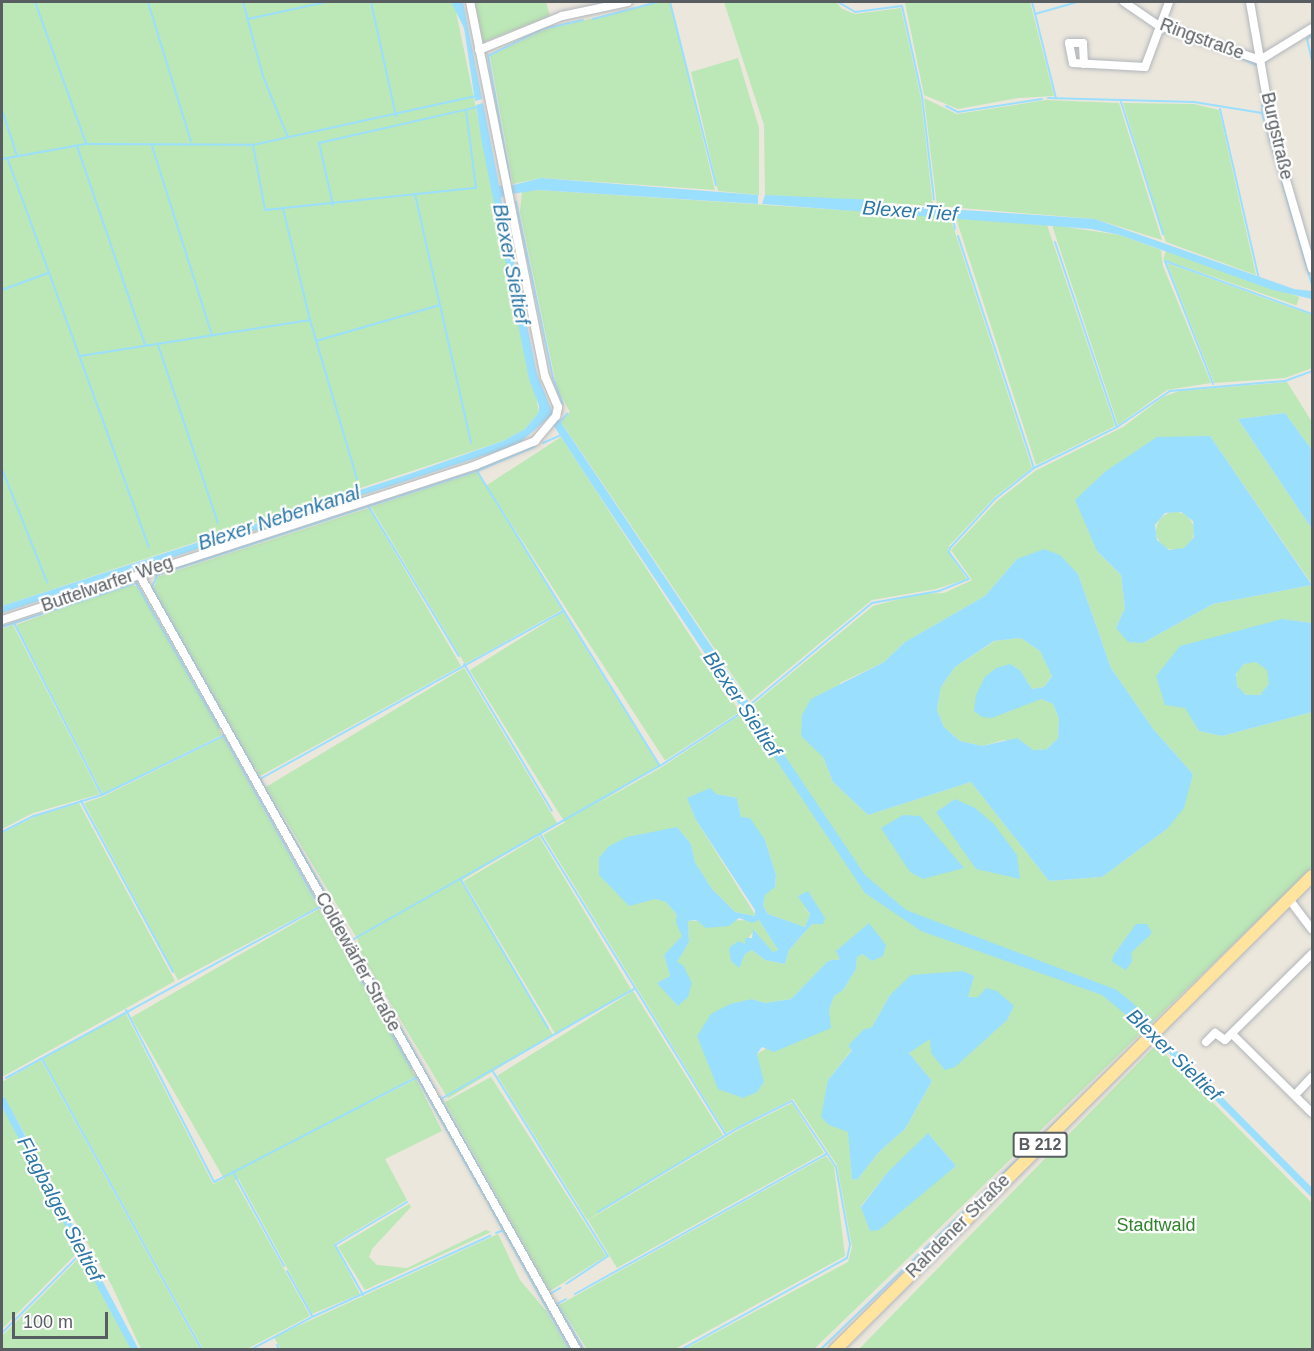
<!DOCTYPE html>
<html>
<head>
<meta charset="utf-8">
<style>
  body { margin:0 }
  #map { position:relative; width:1314px; height:1351px; overflow:hidden; background:#ece7dd; font-family:Helvetica,sans-serif }
  div>[style] { position:absolute }
  .green>* { inset:0; background:#bce7b6; transform-origin:0 0 }
  .round { border-radius:50% }
  .water>* { inset:0; background:#9bdfff }
  .stream>* { height:2px; margin:-1px; padding:0 1px; transform-origin:1px; border-radius:1px; background:#9bdfff }
  .canal>* { height:7px; margin:-3.5px; padding:0 3.5px; transform-origin:3.5px; border-radius:3.5px; background:#9bdfff }
  .roads { filter:drop-shadow(0 0 2px #b1b6bb) drop-shadow(0 0 2px #b1b6bb) }
  .street>* { height:8px; margin:-4px; padding:0 4px; transform-origin:4px; border-radius:4px; background:#fff }
  .primary>* { height:12px; margin:-6px; padding:0 6px; transform-origin:6px; border-radius:6px; background:#ffe4a0 }
  span { translate:-50% -50%; white-space:nowrap; text-align:center; line-height:1.15; -webkit-text-stroke:4.5px #fff; paint-order:stroke }
  .shield-label span { padding:2px 4px; background:#fff; border:2px solid; border-radius:4px; -webkit-text-stroke-width:0 }
  .shield-label { font-size:16px; color:#575d61; font-weight:700 }
  .street-label { font-size:18px; color:#575d61 }
  .park-label { font-size:18px; color:#31842c }
  .water-label { font-size:20px; color:#2c77a7; font-style:italic }
  .frame { position:absolute; inset:0; border:3px solid #575d61; pointer-events:none }
  .scale { position:absolute; left:12px; top:1312px; width:96px; height:27px; box-sizing:border-box; border:3px solid #575d61; border-top:0; padding-left:8px; font-size:18px; line-height:21px; white-space:nowrap; color:#575d61; -webkit-text-stroke:4px #fff; paint-order:stroke }
</style>
</head>
<body>
<div id="map">
  <div class="green">
    <i style="clip-path:polygon(2px 2px,454px 2px,539px 412px,525px 429px,503px 441px,2px 606px)"></i>
    <i style="clip-path:polygon(475px 2px,546px 2px,550px 16px,483px 42px)"></i>
    <i style="clip-path:polygon(662px 2px,669px 2px,677px 29px,715px 190px,541px 178px,513px 184px,490px 56px,544px 30px)"></i>
    <i style="clip-path:polygon(724px 2px,836px 2px,842px 9px,855px 14px,901px 8px,921px 98px,933px 206px,765px 195px,764px 125px)"></i>
    <i style="clip-path:polygon(920px 2px,1030px 2px,1054px 96px,1018px 98px,958px 109px,924px 95px,905px 3px)"></i>
    <i style="clip-path:polygon(738px 58px,759px 128px,759px 195px,718px 191px,691px 72px)"></i>
    <i style="clip-path:polygon(924px 98px,957px 114px,1046px 100px,1119px 103px,1162px 240px,1095px 219px,937px 206px)"></i>
    <i style="clip-path:polygon(1123px 103px,1194px 104px,1219px 110px,1256px 275px,1166px 242px)"></i>
    <i style="clip-path:polygon(538px 190px,950px 217px,1032px 468px,995px 497px,949px 546px,948px 552px,967px 579px,936px 589px,872px 600px,750px 701px,561px 422px,570px 412px,557px 388px,520px 212px,522px 191px)"></i>
    <i style="clip-path:polygon(956px 218px,1047px 225px,1115px 426px,1036px 465px)"></i>
    <i style="clip-path:polygon(1052px 225px,1120px 235px,1161px 250px,1163px 266px,1211px 383px,1167px 390px,1118px 425px)"></i>
    <i style="left:1166px;top:251px;width:141px;height:9px;rotate:19deg"></i>
    <i style="clip-path:polygon(1167px 263px,1312px 315px,1312px 368px,1285px 378px,1214px 383px)"></i>
    <i style="clip-path:polygon(evenodd,1287px 382px,1312px 422px,1312px 450px,1285px 413px,1238px 419px,1312px 529px,1312px 584px,1210px 436px,1097px 551px,1121px 575px,1125px 608px,1116px 628px,1143px 643px,1213px 604px,1312px 585px,1312px 623px,1282px 619px,1185px 707px,1199px 731px,1222px 736px,1312px 712px,1312px 868px,814px 1349px,685px 1349px,848px 1262px,852px 1247px,837px 1165px,793px 1099px,726px 1133px,543px 835px,662px 767px,743px 713px,873px 606px,919px 594px,944px 593px,972px 580px,951px 550px,997px 501px,1035px 471px,1123px 427px,1163px 397px,1179px 391px,1287px 382px,1017px 559px,1078px 574px,1111px 668px,1154px 730px,1193px 774px,1167px 829px,1102px 877px,1049px 881px,971px 782px,868px 815px,833px 782px,823px 757px,840px 683px,884px 662px,905px 642px,985px 596px,1017px 559px,1287px 382px,716px 794px,737px 798px,741px 817px,765px 840px,776px 875px,775px 887px,765px 894px,763px 906px,768px 914px,805px 927px,810px 914px,803px 907px,823px 924px,812px 924px,789px 950px,785px 964px,765px 960px,752px 950px,745px 954px,734px 943px,745px 944px,754px 930px,773px 953px,778px 950px,759px 920px,688px 921px,689px 942px,676px 962px,678px 1006px,658px 983px,670px 976px,664px 955px,683px 936px,677px 915px,666px 902px,655px 899px,654px 833px,677px 827px,691px 844px,695px 862px,712px 889px,735px 912px,756px 916px,696px 820px,688px 799px,716px 794px,1287px 382px,869px 923px,863px 954px,857px 957px,856px 969px,843px 990px,834px 995px,829px 1010px,757px 1054px,752px 999px,765px 1003px,791px 999px,828px 961px,840px 959px,837px 951px,869px 923px,1287px 382px,890px 995px,978px 997px,909px 1053px,932px 1081px,905px 1129px,879px 1152px,857px 1180px,852px 1179px,849px 1132px,828px 1080px,852px 1049px,848px 1046px,872px 1027px,890px 995px,1287px 382px,929px 1134px,956px 1166px,871px 1231px,861px 1206px,887px 1173px,929px 1134px)"></i>
    <i style="left:561px;top:437px;width:328px;height:89px;rotate:57deg"></i>
    <i style="clip-path:polygon(477px 472px,562px 610px,465px 664px,371px 507px)"></i>
    <i style="clip-path:polygon(369px 508px,461px 666px,260px 776px,154px 588px,157px 577px)"></i>
    <i class="round" style="left:1156px;top:512px;width:38px;height:38px"></i>
    <i style="clip-path:polygon(129px 584px,139px 587px,222px 735px,103px 794px,16px 625px)"></i>
    <i style="left:563px;top:612px;width:181px;height:110px;rotate:58deg"></i>
    <i style="clip-path:polygon(13px 625px,100px 794px,33px 813px,2px 829px,2px 629px)"></i>
    <i style="clip-path:polygon(1021px 638px,1040px 651px,1052px 675px,1044px 687px,1032px 689px,1020px 670px,1010px 664px,1006px 713px,1027px 702px,1041px 699px,1053px 704px,1059px 719px,1058px 738px,1047px 749px,1033px 750px,1004px 740px,982px 746px,960px 741px,944px 727px,937px 710px,941px 687px,955px 667px,995px 641px)"></i>
    <i class="round" style="left:1236px;top:662px;width:34px;height:34px"></i>
    <i style="left:464px;top:668px;width:181px;height:231px;rotate:59deg"></i>
    <i style="clip-path:polygon(223px 737px,318px 907px,178px 980px,84px 803px,102px 797px)"></i>
    <i style="clip-path:polygon(79px 803px,175px 981px,2px 1077px,2px 833px,34px 817px)"></i>
    <i style="left:539px;top:836px;width:179px;height:88px;rotate:59deg"></i>
    <i style="left:460px;top:880px;width:181px;height:123px;rotate:59deg"></i>
    <i style="left:319px;top:909px;width:193px;height:217px;rotate:60deg"></i>
    <i style="left:633px;top:991px;width:170px;height:160px;rotate:58deg"></i>
    <i style="clip-path:polygon(125px 1012px,213px 1184px,232px 1175px,310px 1316px,247px 1349px,203px 1349px,43px 1059px)"></i>
    <i style="clip-path:polygon(1156px 1045px,1312px 1203px,1312px 1349px,859px 1349px)"></i>
    <i style="clip-path:polygon(41px 1060px,200px 1349px,141px 1349px,112px 1286px,2px 1094px,2px 1082px)"></i>
    <i style="clip-path:polygon(491px 1077px,606px 1256px,550px 1291px,445px 1102px)"></i>
    <i style="clip-path:polygon(416px 1079px,442px 1131px,385px 1159px,407px 1200px,334px 1244px,360px 1294px,312px 1314px,235px 1172px)"></i>
    <i style="clip-path:polygon(792px 1103px,824px 1153px,617px 1268px,588px 1220px,740px 1129px)"></i>
    <i style="clip-path:polygon(2px 1106px,80px 1250px,2px 1329px)"></i>
    <i style="clip-path:polygon(826px 1156px,834px 1166px,845px 1256px,675px 1349px,587px 1349px,559px 1305px)"></i>
    <i style="clip-path:polygon(409px 1204px,411px 1207px,372px 1249px,369px 1257px,377px 1265px,407px 1268px,486px 1230px,491px 1232px,365px 1290px,338px 1247px)"></i>
    <i style="clip-path:polygon(498px 1234px,520px 1280px,547px 1312px,568px 1349px,281px 1350px,274px 1337px)"></i>
    <i style="clip-path:polygon(83px 1254px,131px 1349px,2px 1349px,2px 1336px)"></i>
  </div>
  <div class="water">
    <i style="clip-path:polygon(451px 2px,463px 2px,482px 99px,475px 101px,464px 28px)"></i>
    <i style="clip-path:polygon(483px 103px,499px 185px,504px 187px,505px 195px,501px 198px,537px 374px,553px 414px,522px 441px,507px 448px,2px 613px,2px 606px,409px 474px,503px 441px,525px 429px,539px 412px,539px 406px,529px 379px,482px 143px,476px 105px)"></i>
    <i style="clip-path:polygon(541px 178px,758px 195px,758px 204px,538px 190px,511px 194px,509px 186px)"></i>
    <i style="clip-path:polygon(765px 195px,875px 200px,877px 204px,1095px 219px,1294px 289px,1312px 291px,1312px 299px,1273px 290px,1120px 235px,1091px 229px,762px 204px)"></i>
    <i style="clip-path:polygon(1285px 413px,1312px 450px,1312px 529px,1238px 419px)"></i>
    <i style="clip-path:polygon(558px 418px,865px 875px,906px 910px,1117px 990px,1153px 1020px,1143px 1029px,1102px 995px,921px 931px,865px 893px,591px 483px,552px 423px)"></i>
    <i style="clip-path:polygon(evenodd,1210px 436px,1312px 585px,1213px 604px,1143px 643px,1128px 642px,1116px 628px,1125px 608px,1121px 575px,1097px 551px,1075px 500px,1106px 471px,1157px 437px,1210px 436px,1181px 512px,1193px 521px,1194px 537px,1184px 548px,1169px 550px,1157px 540px,1155px 525px,1165px 513px,1181px 512px)"></i>
    <i style="clip-path:polygon(evenodd,1044px 549px,1060px 555px,1078px 574px,1111px 668px,1154px 730px,1193px 774px,1184px 808px,1167px 829px,1102px 877px,1049px 881px,971px 782px,868px 815px,833px 782px,823px 757px,801px 736px,802px 715px,811px 699px,884px 662px,905px 642px,985px 596px,1017px 559px,1044px 549px,1021px 638px,1040px 651px,1052px 676px,1044px 687px,1032px 689px,1020px 670px,1010px 664px,996px 668px,985px 677px,976px 695px,974px 711px,982px 717px,992px 718px,1041px 699px,1053px 704px,1059px 719px,1058px 738px,1047px 749px,1033px 750px,1017px 738px,982px 746px,960px 741px,944px 727px,937px 710px,941px 687px,955px 667px,994px 641px,1021px 638px)"></i>
    <i style="clip-path:polygon(evenodd,1282px 619px,1312px 623px,1312px 712px,1222px 736px,1199px 731px,1185px 708px,1165px 705px,1156px 676px,1180px 646px,1282px 619px,1256px 662px,1267px 670px,1269px 684px,1260px 695px,1246px 695px,1237px 686px,1236px 674px,1244px 664px,1256px 662px)"></i>
    <i style="clip-path:polygon(710px 788px,716px 794px,737px 798px,741px 817px,750px 818px,765px 840px,776px 875px,775px 887px,765px 895px,763px 906px,768px 914px,805px 927px,810px 914px,798px 896px,808px 891px,825px 918px,823px 924px,812px 924px,789px 950px,785px 964px,765px 960px,752px 950px,745px 954px,739px 968px,731px 961px,729px 948px,738px 941px,745px 944px,745px 938px,752px 938px,753px 929px,773px 952px,778px 950px,759px 920px,752px 923px,739px 918px,729px 926px,706px 928px,696px 920px,688px 921px,689px 942px,677px 962px,683px 965px,692px 983px,688px 997px,678px 1006px,657px 983px,670px 976px,664px 955px,682px 936px,676px 923px,677px 915px,666px 902px,655px 899px,629px 906px,599px 875px,599px 858px,609px 846px,627px 837px,677px 827px,691px 844px,695px 862px,712px 889px,735px 912px,755px 916px,755px 910px,696px 820px,687px 798px)"></i>
    <i style="clip-path:polygon(955px 799px,975px 808px,994px 824px,1017px 855px,1020px 879px,976px 869px,936px 812px)"></i>
    <i style="clip-path:polygon(903px 815px,920px 816px,964px 868px,923px 879px,910px 872px,881px 828px)"></i>
    <i style="clip-path:polygon(869px 923px,886px 945px,883px 956px,872px 961px,863px 954px,857px 957px,856px 969px,843px 990px,834px 996px,829px 1010px,831px 1028px,774px 1052px,762px 1047px,757px 1054px,764px 1082px,757px 1092px,743px 1098px,718px 1089px,697px 1036px,711px 1014px,730px 1004px,752px 999px,765px 1003px,791px 999px,828px 961px,840px 959px,836px 951px)"></i>
    <i style="clip-path:polygon(1136px 924px,1147px 924px,1152px 933px,1131px 953px,1132px 961px,1126px 970px,1112px 962px,1113px 956px)"></i>
    <i style="clip-path:polygon(963px 971px,974px 976px,968px 997px,978px 997px,986px 988px,997px 991px,1014px 1006px,1007px 1020px,955px 1067px,945px 1070px,931px 1053px,930px 1039px,909px 1053px,932px 1081px,905px 1129px,879px 1152px,857px 1180px,852px 1179px,848px 1132px,829px 1125px,821px 1117px,828px 1080px,852px 1050px,848px 1046px,863px 1030px,872px 1027px,890px 995px,911px 975px)"></i>
    <i style="clip-path:polygon(928px 1133px,956px 1166px,879px 1230px,870px 1231px,861px 1207px,887px 1173px)"></i>
  </div>
  <div class="stream">
    <i style="left:35px;top:2px;width:150px;rotate:70.1deg"></i>
    <i style="left:148px;top:2px;width:146px;rotate:72.9deg"></i>
    <i style="left:243px;top:2px;width:77px;rotate:74.9deg"></i>
    <i style="left:263px;top:76px;width:64px;rotate:67.9deg"></i>
    <i style="left:371px;top:2px;width:117px;rotate:77.6deg"></i>
    <i style="left:670px;top:2px;width:189px;rotate:75.9deg"></i>
    <i style="left:838px;top:2px;width:20px;rotate:30deg"></i>
    <i style="left:855px;top:12px;width:47px;rotate:-7.3deg"></i>
    <i style="left:902px;top:6px;width:92px;rotate:77.5deg"></i>
    <i style="left:922px;top:96px;width:104px;rotate:83.4deg"></i>
    <i style="left:1032px;top:2px;width:99px;rotate:76deg"></i>
    <i style="left:1035px;top:14px;width:44px;rotate:-15.9deg"></i>
    <i style="left:248px;top:19px;width:80px;rotate:-12.3deg"></i>
    <i style="left:593px;top:19px;width:67px;rotate:-14.7deg"></i>
    <i style="left:1312px;top:35px;width:6px;rotate:141deg"></i>
    <i style="left:1307px;top:39px;width:23px;rotate:77deg"></i>
    <i style="left:1242px;top:58px;width:18px;rotate:27deg"></i>
    <i style="left:1263px;top:95px;width:18px;rotate:93deg"></i>
    <i style="left:1262px;top:113px;width:179px;rotate:73.8deg"></i>
    <i style="left:1048px;top:98px;width:146px;rotate:1.6deg"></i>
    <i style="left:1194px;top:102px;width:69px;rotate:9.2deg"></i>
    <i style="left:1121px;top:102px;width:139px;rotate:72.3deg"></i>
    <i style="left:946px;top:106px;width:13px;rotate:27deg"></i>
    <i style="left:958px;top:112px;width:85px;rotate:-8.8deg"></i>
    <i style="left:1220px;top:109px;width:174px;rotate:77.1deg"></i>
    <i style="left:2px;top:110px;width:48px;rotate:71.9deg"></i>
    <i style="left:253px;top:145px;width:66px;rotate:79.5deg"></i>
    <i style="left:265px;top:210px;width:212px;rotate:-6deg"></i>
    <i style="left:476px;top:188px;width:79px;rotate:-97.3deg"></i>
    <i style="left:77px;top:146px;width:210px;rotate:71.1deg"></i>
    <i style="left:152px;top:146px;width:198px;rotate:72.4deg"></i>
    <i style="left:2px;top:159px;width:85px;rotate:-10.1deg"></i>
    <i style="left:86px;top:144px;width:167px;rotate:0.3deg"></i>
    <i style="left:253px;top:145px;width:227px;rotate:-12.4deg"></i>
    <i style="left:8px;top:160px;width:412px;rotate:70deg"></i>
    <i style="left:510px;top:179px;width:125px;rotate:-100.1deg"></i>
    <i style="left:488px;top:56px;width:61px;rotate:-26.1deg"></i>
    <i style="left:543px;top:29px;width:41px;rotate:-12.7deg"></i>
    <i style="left:415px;top:194px;width:255px;rotate:77.3deg"></i>
    <i style="left:516px;top:202px;width:180px;rotate:78.1deg"></i>
    <i style="left:553px;top:378px;width:28px;rotate:69deg"></i>
    <i style="left:333px;top:205px;width:64px;rotate:-102.7deg"></i>
    <i style="left:319px;top:143px;width:162px;rotate:-12.8deg"></i>
    <i style="left:283px;top:209px;width:114px;rotate:76.3deg"></i>
    <i style="left:310px;top:320px;width:166px;rotate:73.5deg"></i>
    <i style="left:953px;top:217px;width:12px;rotate:81deg"></i>
    <i style="left:958px;top:236px;width:244px;rotate:71.9deg"></i>
    <i style="left:1055px;top:242px;width:195px;rotate:71.5deg"></i>
    <i style="left:2px;top:290px;width:49px;rotate:-20.3deg"></i>
    <i style="left:316px;top:341px;width:129px;rotate:-16.2deg"></i>
    <i style="left:158px;top:345px;width:188px;rotate:71.4deg"></i>
    <i style="left:80px;top:356px;width:233px;rotate:-8.9deg"></i>
    <i style="left:1213px;top:384px;width:132px;rotate:-111.3deg"></i>
    <i style="left:1165px;top:261px;width:156px;rotate:19.8deg"></i>
    <i style="left:559px;top:423px;width:13px;rotate:-48deg"></i>
    <i style="left:543px;top:443px;width:22px;rotate:-24deg"></i>
    <i style="left:2px;top:469px;width:122px;rotate:68.3deg"></i>
    <i style="left:477px;top:471px;width:347px;rotate:58.2deg"></i>
    <i style="left:369px;top:507px;width:174px;rotate:58.9deg"></i>
    <i style="left:14px;top:623px;width:193px;rotate:62.9deg"></i>
    <i style="left:2px;top:627px;width:141px;rotate:-18.2deg"></i>
    <i style="left:136px;top:583px;width:167px;rotate:60.2deg"></i>
    <i style="left:464px;top:664px;width:171px;rotate:59.1deg"></i>
    <i style="left:751px;top:704px;width:158px;rotate:-39.9deg"></i>
    <i style="left:872px;top:603px;width:68px;rotate:-10.2deg"></i>
    <i style="left:939px;top:591px;width:32px;rotate:-22deg"></i>
    <i style="left:969px;top:579px;width:34px;rotate:-127deg"></i>
    <i style="left:949px;top:552px;width:4px;rotate:-76deg"></i>
    <i style="left:950px;top:548px;width:67px;rotate:-47.4deg"></i>
    <i style="left:995px;top:499px;width:50px;rotate:-38.5deg"></i>
    <i style="left:1034px;top:468px;width:93px;rotate:-26.3deg"></i>
    <i style="left:1117px;top:427px;width:64px;rotate:-34.2deg"></i>
    <i style="left:1170px;top:391px;width:115px;rotate:-5deg"></i>
    <i style="left:1285px;top:381px;width:29px;rotate:-20deg"></i>
    <i style="left:223px;top:735px;width:188px;rotate:60.7deg"></i>
    <i style="left:254px;top:768px;width:208px;rotate:-119.4deg"></i>
    <i style="left:152px;top:587px;width:13px;rotate:-67deg"></i>
    <i style="left:157px;top:575px;width:336px;rotate:-18deg"></i>
    <i style="left:477px;top:471px;width:62px;rotate:-22.8deg"></i>
    <i style="left:256px;top:772px;width:182px;rotate:60.3deg"></i>
    <i style="left:260px;top:779px;width:346px;rotate:-29deg"></i>
    <i style="left:81px;top:801px;width:194px;rotate:61.7deg"></i>
    <i style="left:2px;top:832px;width:36px;rotate:-27deg"></i>
    <i style="left:34px;top:816px;width:71px;rotate:-17.2deg"></i>
    <i style="left:102px;top:795px;width:135px;rotate:-26deg"></i>
    <i style="left:540px;top:834px;width:354px;rotate:58.3deg"></i>
    <i style="left:460px;top:878px;width:174px;rotate:59.6deg"></i>
    <i style="left:321px;top:908px;width:184px;rotate:60.6deg"></i>
    <i style="left:351px;top:939px;width:172px;rotate:60.8deg"></i>
    <i style="left:352px;top:940px;width:354px;rotate:-29.5deg"></i>
    <i style="left:660px;top:766px;width:93px;rotate:-33.2deg"></i>
    <i style="left:126px;top:1010px;width:193px;rotate:62.9deg"></i>
    <i style="left:214px;top:1182px;width:229px;rotate:-27.3deg"></i>
    <i style="left:42px;top:1059px;width:332px;rotate:61.2deg"></i>
    <i style="left:492px;top:1070px;width:219px;rotate:58.1deg"></i>
    <i style="left:608px;top:1256px;width:50px;rotate:146.3deg"></i>
    <i style="left:416px;top:1076px;width:142px;rotate:60.4deg"></i>
    <i style="left:6px;top:1078px;width:358px;rotate:-28.6deg"></i>
    <i style="left:440px;top:1097px;width:226px;rotate:60.8deg"></i>
    <i style="left:550px;top:1294px;width:12px;rotate:-31deg"></i>
    <i style="left:441px;top:1099px;width:222px;rotate:-29.7deg"></i>
    <i style="left:233px;top:1172px;width:107px;rotate:61.5deg"></i>
    <i style="left:488px;top:1203px;width:168px;rotate:60.8deg"></i>
    <i style="left:598px;top:1212px;width:163px;rotate:-31deg"></i>
    <i style="left:738px;top:1128px;width:60px;rotate:-26.6deg"></i>
    <i style="left:792px;top:1101px;width:79px;rotate:56.3deg"></i>
    <i style="left:836px;top:1167px;width:79px;rotate:79.8deg"></i>
    <i style="left:850px;top:1245px;width:13px;rotate:103deg"></i>
    <i style="left:847px;top:1258px;width:191px;rotate:151.1deg"></i>
    <i style="left:496px;top:1233px;width:9px;rotate:-21deg"></i>
    <i style="left:287px;top:1271px;width:51px;rotate:60.9deg"></i>
    <i style="left:575px;top:1294px;width:288px;rotate:-29.1deg"></i>
    <i style="left:363px;top:1295px;width:57px;rotate:-119.2deg"></i>
    <i style="left:335px;top:1245px;width:84px;rotate:-30.8deg"></i>
    <i style="left:566px;top:1299px;width:10px;rotate:151deg"></i>
    <i style="left:557px;top:1304px;width:53px;rotate:59.6deg"></i>
    <i style="left:2px;top:1333px;width:117px;rotate:-45.3deg"></i>
    <i style="left:277px;top:1345px;width:5px;rotate:68deg"></i>
    <i style="left:250px;top:1350px;width:70px;rotate:-28deg"></i>
    <i style="left:312px;top:1317px;width:196px;rotate:-24.5deg"></i>
    <i style="left:820px;top:1350px;width:353px;rotate:-44deg"></i>
  </div>
  <div class="canal">
    <i style="left:1140px;top:1019px;width:245px;rotate:45.3deg"></i>
    <i style="left:2px;top:1100px;width:283px;rotate:62deg"></i>
  </div>
  <div class="roads">
    <div class="street">
      <i style="left:1124px;top:2px;width:42px;rotate:34.4deg"></i>
      <i style="left:1159px;top:26px;width:107px;rotate:18.6deg"></i>
      <i style="left:1250px;top:2px;width:139px;rotate:80.1deg"></i>
      <i style="left:1274px;top:139px;width:135px;rotate:73.7deg"></i>
      <i style="left:479px;top:50px;width:90px;rotate:-22.3deg"></i>
      <i style="left:562px;top:16px;width:67px;rotate:-12deg"></i>
      <i style="left:1260px;top:60px;width:61px;rotate:-31.6deg"></i>
      <i style="left:1084px;top:64px;width:21px;rotate:-93deg"></i>
      <i style="left:1083px;top:43px;width:14px;rotate:180deg"></i>
      <i style="left:1069px;top:43px;width:20px;rotate:79deg"></i>
      <i style="left:1073px;top:63px;width:72px;rotate:3.2deg"></i>
      <i style="left:1145px;top:67px;width:69px;rotate:-69.7deg"></i>
      <i style="left:139px;top:574px;width:891px;rotate:60.56deg"></i>
      <i style="left:2px;top:620px;width:499px;rotate:-18.1deg"></i>
      <i style="left:476px;top:465px;width:64px;rotate:-22.1deg"></i>
      <i style="left:535px;top:441px;width:33px;rotate:-50deg"></i>
      <i style="left:556px;top:416px;width:9px;rotate:-77deg"></i>
      <i style="left:558px;top:407px;width:33px;rotate:-113deg"></i>
      <i style="left:545px;top:377px;width:382px;rotate:-101.3deg"></i>
      <i style="left:1289px;top:899px;width:38px;rotate:53deg"></i>
      <i style="left:1232px;top:1034px;width:112px;rotate:44.6deg"></i>
      <i style="left:1206px;top:1042px;width:13px;rotate:-45deg"></i>
      <i style="left:1215px;top:1033px;width:12px;rotate:35deg"></i>
      <i style="left:1225px;top:1040px;width:122px;rotate:-44.7deg"></i>
      <i style="left:1295px;top:1095px;width:25px;rotate:-47deg"></i>
    </div>
    <div class="primary">
      <i style="left:835px;top:1350px;width:672px;rotate:-44.82deg"></i>
    </div>
  </div>
  <div class="shield-label">
    <span style="left:1040px;top:1145px">B 212</span>
  </div>
  <div class="street-label">
    <span style="left:1202px;top:39px;rotate:20deg">Ringstraße</span>
    <span style="left:1277px;top:136px;rotate:77deg">Burgstraße</span>
    <span style="left:107px;top:584px;rotate:-19deg">Buttelwarfer Weg</span>
    <span style="left:358px;top:962px;rotate:61deg">Coldewärfer Straße</span>
    <span style="left:958px;top:1226px;rotate:-45deg">Rahdener Straße</span>
  </div>
  <div class="park-label">
    <span style="left:1156px;top:1225px">Stadtwald</span>
  </div>
  <div class="water-label">
    <span style="left:910px;top:211px;rotate:4deg">Blexer Tief</span>
    <span style="left:511px;top:264px;rotate:79deg">Blexer Sieltief</span>
    <span style="left:279px;top:518px;rotate:-18deg">Blexer Nebenkanal</span>
    <span style="left:742px;top:704px;rotate:56deg">Blexer Sieltief</span>
    <span style="left:1174px;top:1055px;rotate:44deg">Blexer Sieltief</span>
    <span style="left:60px;top:1209px;rotate:62deg">Flagbalger Sieltief</span>
  </div>
  <div class="frame"></div>
  <div class="scale">100 m</div>
</div>
</body>
</html>
